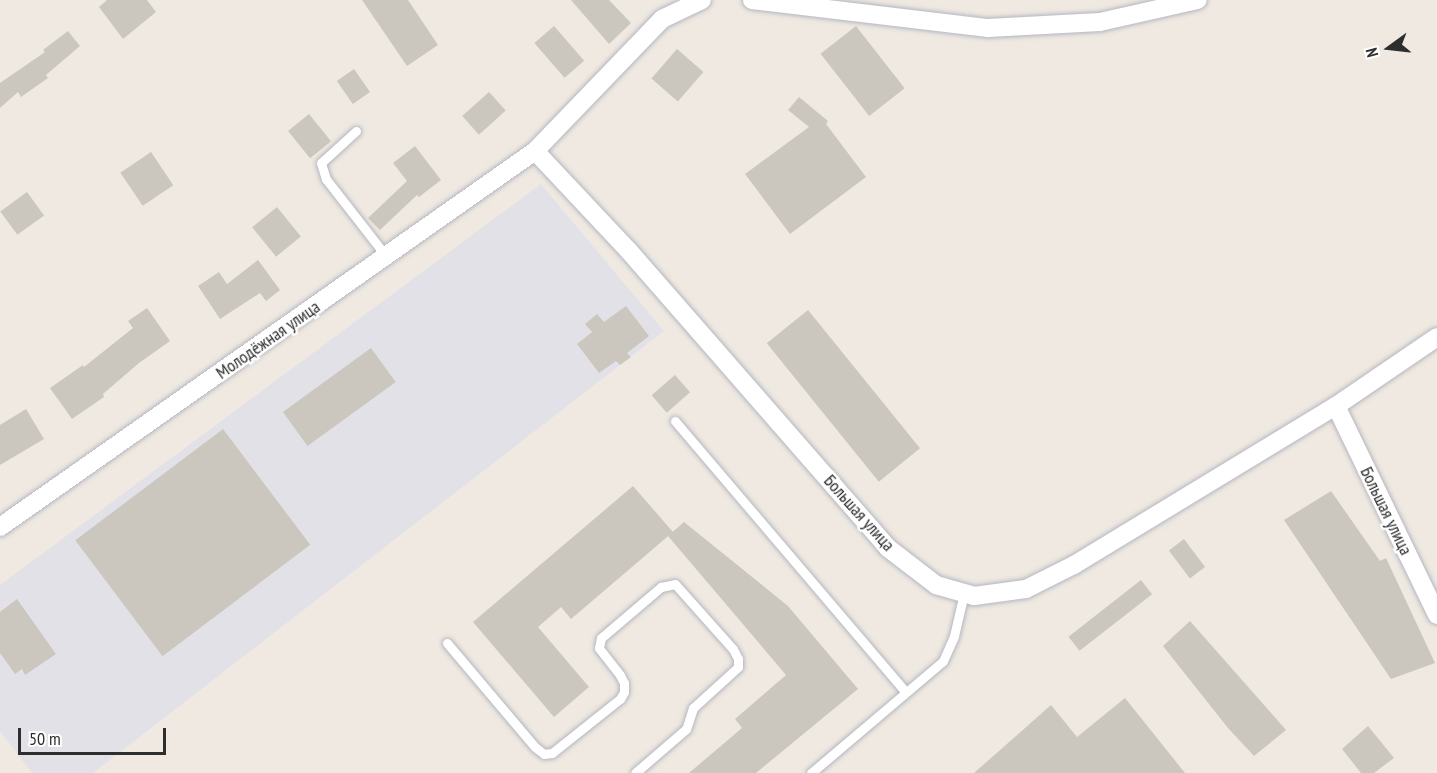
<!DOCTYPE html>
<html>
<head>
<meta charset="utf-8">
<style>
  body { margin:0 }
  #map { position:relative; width:1437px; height:773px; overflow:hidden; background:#efe9e1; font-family:"PT Sans Narrow",sans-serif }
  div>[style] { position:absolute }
  .industrial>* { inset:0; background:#e3e1e8 }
  .building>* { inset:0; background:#cbc7bf; transform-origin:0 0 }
  .roads { filter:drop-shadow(0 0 2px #b4b7c1) drop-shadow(0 0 2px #b4b7c1) }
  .lane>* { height:9px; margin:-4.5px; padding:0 4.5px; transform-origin:4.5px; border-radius:4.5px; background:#fff }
  .street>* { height:18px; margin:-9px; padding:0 9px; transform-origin:9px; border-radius:9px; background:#fff }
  span { translate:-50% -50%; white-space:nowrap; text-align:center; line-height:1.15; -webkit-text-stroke:5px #fff; paint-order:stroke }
  .street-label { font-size:18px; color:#2e2e2e }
  .north { position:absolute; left:1359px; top:18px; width:60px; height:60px; -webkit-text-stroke:4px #fff; paint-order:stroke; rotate:255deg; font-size:16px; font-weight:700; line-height:24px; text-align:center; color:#2e2e2e }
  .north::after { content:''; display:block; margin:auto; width:21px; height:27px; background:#2e2e2e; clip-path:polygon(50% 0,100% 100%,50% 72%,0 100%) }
  .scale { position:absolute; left:18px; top:728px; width:148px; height:27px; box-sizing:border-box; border:3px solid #2e2e2e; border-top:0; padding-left:8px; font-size:18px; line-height:21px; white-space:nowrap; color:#2e2e2e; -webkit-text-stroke:4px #fff; paint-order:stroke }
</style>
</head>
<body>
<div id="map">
  <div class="industrial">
    <i style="clip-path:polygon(541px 184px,664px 331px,93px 773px,32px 773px,0 731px,0 585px)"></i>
  </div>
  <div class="building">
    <i style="clip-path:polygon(107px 0,147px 0,156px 12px,123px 39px,99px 7px)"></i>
    <i style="clip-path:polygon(362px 0,408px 0,438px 45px,407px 66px)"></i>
    <i style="clip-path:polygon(571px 0,609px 0,631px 23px,609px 44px)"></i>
    <i style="left:554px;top:26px;width:46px;height:26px;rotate:49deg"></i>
    <i style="left:856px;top:26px;width:79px;height:45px;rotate:52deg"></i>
    <i style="clip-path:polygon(68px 31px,80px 46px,46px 75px,48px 78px,21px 97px,18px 92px,0 108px,0 83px,45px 52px,43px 50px)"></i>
    <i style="left:677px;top:49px;width:35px;height:39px;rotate:41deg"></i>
    <i style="left:354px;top:69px;width:28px;height:21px;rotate:55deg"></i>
    <i style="left:489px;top:92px;width:25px;height:36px;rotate:48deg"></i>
    <i style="clip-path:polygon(799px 97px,828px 121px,826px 124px,866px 177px,790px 234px,745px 174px,809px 127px,788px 110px)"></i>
    <i style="left:309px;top:114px;width:35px;height:27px;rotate:51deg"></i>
    <i style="clip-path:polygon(415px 146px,441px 180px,419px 197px,417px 195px,380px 230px,368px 218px,407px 181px,393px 163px)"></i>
    <i style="left:151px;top:152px;width:40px;height:37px;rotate:56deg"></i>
    <i style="left:27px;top:192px;width:29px;height:33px;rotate:54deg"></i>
    <i style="left:277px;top:207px;width:38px;height:32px;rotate:51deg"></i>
    <i style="clip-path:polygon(258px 260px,280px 290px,266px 301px,260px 293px,220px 319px,198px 286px,219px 272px,227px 284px)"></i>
    <i style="clip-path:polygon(626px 306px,649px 336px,627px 353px,631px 357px,620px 365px,616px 361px,599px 373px,577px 344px,592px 332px,585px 324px,597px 314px,604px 322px)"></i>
    <i style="clip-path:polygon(147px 308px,170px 341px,139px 363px,103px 394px,104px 397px,72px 419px,50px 388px,83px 365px,84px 367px,133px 328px,128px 321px)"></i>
    <i style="left:808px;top:310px;width:178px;height:53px;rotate:51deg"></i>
    <i style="left:371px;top:348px;width:42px;height:109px;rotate:54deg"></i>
    <i style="left:675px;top:375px;width:23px;height:31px;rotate:49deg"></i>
    <i style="clip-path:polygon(26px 409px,44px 439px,0 465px,0 425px)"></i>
    <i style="left:223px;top:429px;width:145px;height:185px;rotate:53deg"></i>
    <i style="clip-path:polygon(633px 486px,673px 532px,571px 619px,561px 607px,538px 627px,589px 687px,554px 717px,473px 622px)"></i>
    <i style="clip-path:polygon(1331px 491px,1380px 561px,1386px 558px,1435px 663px,1391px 679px,1284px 520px)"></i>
    <i style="clip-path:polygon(684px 522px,788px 606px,858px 689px,756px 773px,689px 773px,742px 728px,735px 719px,786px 675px,668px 536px)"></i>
    <i style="left:1184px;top:539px;width:35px;height:19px;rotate:53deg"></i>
    <i style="left:1141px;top:580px;width:18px;height:92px;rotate:52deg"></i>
    <i style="clip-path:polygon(17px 599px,56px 654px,25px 675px,22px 669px,15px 674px,0 653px,0 612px)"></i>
    <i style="clip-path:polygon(1190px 621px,1286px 730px,1254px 756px,1228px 728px,1163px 646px)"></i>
    <i style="clip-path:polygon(1125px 698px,1185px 773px,974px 773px,1051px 705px,1077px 737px)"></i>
    <i style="clip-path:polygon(1368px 726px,1394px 758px,1374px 773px,1361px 773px,1342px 749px)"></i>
  </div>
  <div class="roads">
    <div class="lane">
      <i style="left:356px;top:131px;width:47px;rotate:137.6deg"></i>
      <i style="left:321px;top:163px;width:17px;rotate:73deg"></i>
      <i style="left:326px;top:179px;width:98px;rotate:52.1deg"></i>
      <i style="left:675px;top:421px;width:356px;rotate:49.6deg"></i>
      <i style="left:447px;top:643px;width:136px;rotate:49.8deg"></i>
      <i style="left:535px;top:747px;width:11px;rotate:38deg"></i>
      <i style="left:544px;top:754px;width:8px;rotate:-7deg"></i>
      <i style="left:552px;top:753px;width:87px;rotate:-38.5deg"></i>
      <i style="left:620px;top:699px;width:8px;rotate:-60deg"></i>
      <i style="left:624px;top:692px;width:9px;rotate:-90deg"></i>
      <i style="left:624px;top:683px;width:9px;rotate:-117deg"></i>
      <i style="left:620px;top:675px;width:34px;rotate:-128deg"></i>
      <i style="left:599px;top:648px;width:10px;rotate:-79deg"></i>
      <i style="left:601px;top:638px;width:79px;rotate:-40.4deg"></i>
      <i style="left:661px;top:587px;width:14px;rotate:-12deg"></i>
      <i style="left:675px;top:584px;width:87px;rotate:48.3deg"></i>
      <i style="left:733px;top:649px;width:11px;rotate:63deg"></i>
      <i style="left:738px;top:659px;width:8px;rotate:90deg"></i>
      <i style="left:738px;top:667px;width:61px;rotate:137.7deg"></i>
      <i style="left:693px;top:708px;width:22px;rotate:108deg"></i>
      <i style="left:686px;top:729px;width:67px;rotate:139.2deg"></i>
      <i style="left:811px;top:773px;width:173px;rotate:-40.3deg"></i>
      <i style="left:943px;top:661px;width:27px;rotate:-66deg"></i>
      <i style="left:954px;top:636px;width:44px;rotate:-76.9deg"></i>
    </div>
    <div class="street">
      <i style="left:752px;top:0;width:238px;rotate:6.8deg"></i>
      <i style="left:988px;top:28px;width:112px;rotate:-3.1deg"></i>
      <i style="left:1100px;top:22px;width:100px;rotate:-12.7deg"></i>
      <i style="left:535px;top:151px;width:137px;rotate:46.8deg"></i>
      <i style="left:629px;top:251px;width:394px;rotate:48.9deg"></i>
      <i style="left:888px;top:548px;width:61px;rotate:37.6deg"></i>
      <i style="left:936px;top:585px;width:40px;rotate:16deg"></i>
      <i style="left:974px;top:596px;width:52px;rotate:-7.7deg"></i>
      <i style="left:1026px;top:589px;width:54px;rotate:-26.6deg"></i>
      <i style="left:1074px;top:565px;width:306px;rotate:-31.3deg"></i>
      <i style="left:1336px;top:406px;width:122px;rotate:-34.3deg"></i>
      <i style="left:1336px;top:406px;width:232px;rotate:64.2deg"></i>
      <i style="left:0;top:527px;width:654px;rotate:-35.1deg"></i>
      <i style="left:535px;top:151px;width:183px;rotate:-46.1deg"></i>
      <i style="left:662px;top:19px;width:44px;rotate:-25.4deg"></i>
    </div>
  </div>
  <div class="street-label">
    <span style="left:268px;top:340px;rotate:-35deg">Молодёжная улица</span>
    <span style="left:1386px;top:511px;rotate:64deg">Большая улица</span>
    <span style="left:859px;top:513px;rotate:48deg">Большая улица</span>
  </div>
  <div class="north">N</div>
  <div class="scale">50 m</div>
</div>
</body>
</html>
